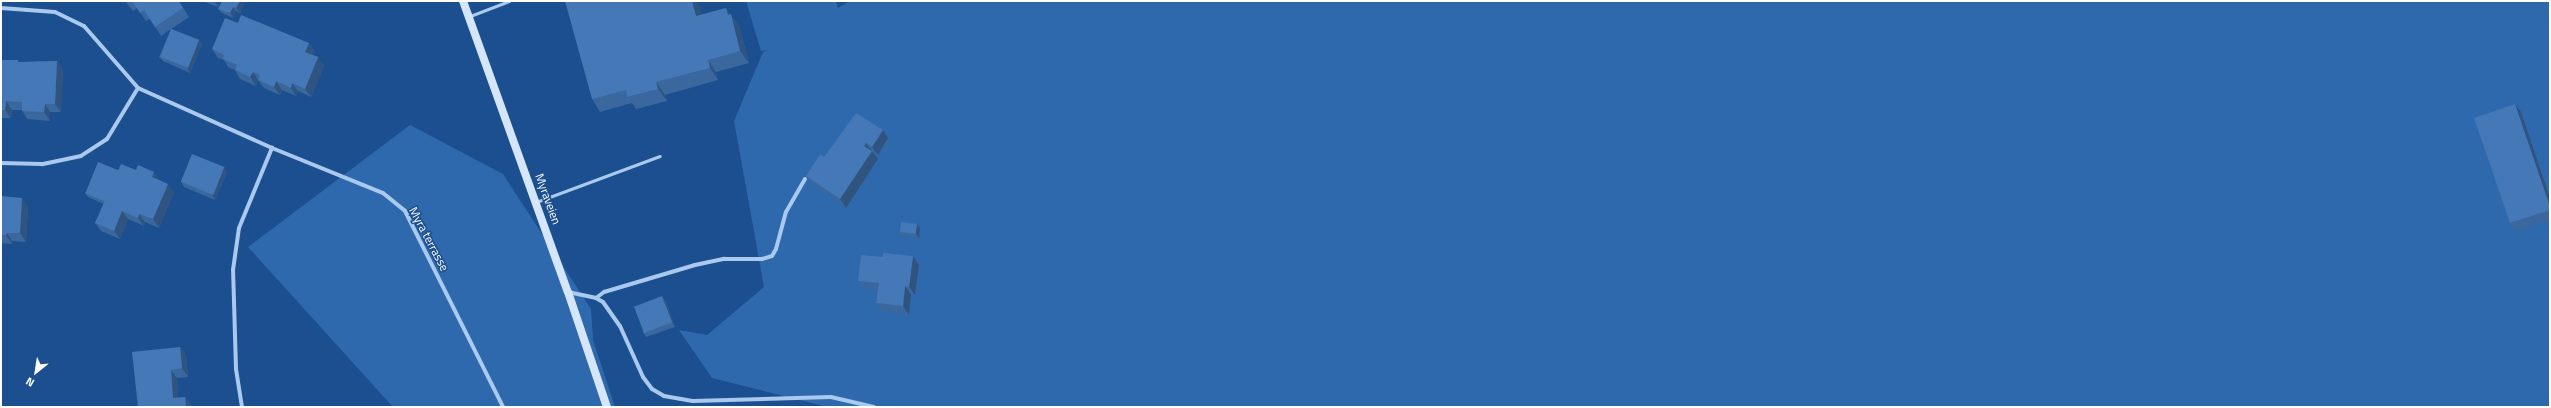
<!DOCTYPE html>
<html>
<head>
<meta charset="utf-8">
<style>
  body { margin:0 }
  #map { position:relative; width:2551px; height:408px; overflow:hidden; background:#1b4f8f; font-family:"Titillium Web",sans-serif }
  div>[style] { position:absolute }
  .green>* { inset:0; background:#2e69ad }
  .service>* { height:3px; margin:-1.5px; padding:0 1.5px; transform-origin:1.5px; border-radius:1.5px; background:#a9c9ee }
  .minor>* { height:4px; margin:-2px; padding:0 2px; transform-origin:2px; border-radius:2px; background:#a9c9ee }
  .secondary>* { height:8px; margin:-4px; padding:0 4px; transform-origin:4px; border-radius:4px; background:#d6e6fa }
  .wall>* { inset:0; background:#3a679d }
  .shaded-wall>* { inset:0; background:#305480 }
  .building>* { inset:0; background:#4478b7; transform-origin:0 0 }
  span { translate:-50% -50%; white-space:nowrap; text-align:center; line-height:1.15; -webkit-text-stroke:3px #1b4f8f; paint-order:stroke }
  .street-label { font-size:12px; color:#fff }
  .frame { position:absolute; inset:0; border:2px solid #fff; pointer-events:none }
  .north { position:absolute; left:16px; top:352px; width:40px; height:40px; -webkit-text-stroke:3px #1b4f8f; paint-order:stroke; rotate:210deg; font-size:11px; font-weight:700; line-height:16px; text-align:center; color:#fff }
  .north::after { content:''; display:block; margin:auto; width:14px; height:18px; background:#fff; clip-path:polygon(50% 0,100% 100%,50% 72%,0 100%) }
</style>
</head>
<body>
<div id="map">
  <div class="green">
    <i style="clip-path:polygon(746px 1px,836px 1px,838px 8px,850px 1px,2550px 1px,2550px 407px,827px 407px,712px 378px,679px 330px,707px 335px,764px 287px,734px 121px,763px 52px,767px 50px,761px 51px)"></i>
    <i style="clip-path:polygon(410px 125px,503px 174px,591px 309px,593px 340px,615px 407px,393px 407px,248px 247px)"></i>
  </div>
  <div class="service">
    <i style="left:470px;top:16px;width:42px;rotate:-21deg"></i>
    <i style="left:536px;top:202px;width:132px;rotate:-20.4deg"></i>
  </div>
  <div class="minor">
    <i style="left:1px;top:8px;width:54px;rotate:4.2deg"></i>
    <i style="left:55px;top:12px;width:32px;rotate:26deg"></i>
    <i style="left:84px;top:26px;width:82px;rotate:48.9deg"></i>
    <i style="left:138px;top:88px;width:60px;rotate:121.3deg"></i>
    <i style="left:107px;top:139px;width:31px;rotate:147deg"></i>
    <i style="left:81px;top:156px;width:40px;rotate:168deg"></i>
    <i style="left:42px;top:164px;width:41px;rotate:-178.6deg"></i>
    <i style="left:138px;top:88px;width:147px;rotate:24.1deg"></i>
    <i style="left:272px;top:148px;width:120px;rotate:22.1deg"></i>
    <i style="left:383px;top:193px;width:28px;rotate:39deg"></i>
    <i style="left:405px;top:211px;width:219px;rotate:63.4deg"></i>
    <i style="left:568px;top:292px;width:29px;rotate:12deg"></i>
    <i style="left:596px;top:298px;width:8px;rotate:30deg"></i>
    <i style="left:603px;top:302px;width:29px;rotate:55deg"></i>
    <i style="left:620px;top:326px;width:56px;rotate:65.7deg"></i>
    <i style="left:643px;top:377px;width:15px;rotate:53deg"></i>
    <i style="left:652px;top:389px;width:14px;rotate:30deg"></i>
    <i style="left:664px;top:396px;width:29px;rotate:10deg"></i>
    <i style="left:693px;top:401px;width:138px;rotate:-1.7deg"></i>
    <i style="left:831px;top:397px;width:44px;rotate:13.1deg"></i>
    <i style="left:596px;top:298px;width:10px;rotate:-37deg"></i>
    <i style="left:604px;top:292px;width:95px;rotate:-16.5deg"></i>
    <i style="left:695px;top:265px;width:30px;rotate:-12deg"></i>
    <i style="left:724px;top:259px;width:38px"></i>
    <i style="left:762px;top:259px;width:10px;rotate:-17deg"></i>
    <i style="left:772px;top:256px;width:8px;rotate:-60deg"></i>
    <i style="left:776px;top:249px;width:38px;rotate:-75deg"></i>
    <i style="left:786px;top:212px;width:38px;rotate:-60deg"></i>
    <i style="left:242px;top:407px;width:38px;rotate:-99deg"></i>
    <i style="left:236px;top:369px;width:99px;rotate:-91.7deg"></i>
    <i style="left:233px;top:270px;width:42px;rotate:-81.9deg"></i>
    <i style="left:239px;top:228px;width:87px;rotate:-67.6deg"></i>
  </div>
  <div class="secondary">
    <i style="left:463px;top:1px;width:309px;rotate:70.2deg"></i>
    <i style="left:568px;top:292px;width:121px;rotate:71.3deg"></i>
  </div>
  <div class="wall">
    <i style="clip-path:polygon(125px 1px,179px 1px,189px 17px,171px 29px,199px 40px,202px 44px,190px 73px,163px 61px,159px 57px,171px 29px,161px 36px,150px 19px,146px 21px,137px 8px,133px 11px)"></i>
    <i style="clip-path:polygon(202px 1px,220px 1px,218px 7px)"></i>
    <i style="clip-path:polygon(245px 1px,240px 13px,236px 11px,233px 18px,222px 13px,218px 9px)"></i>
    <i style="clip-path:polygon(699px 5px,701px 15px,726px 8px,739px 26px,749px 63px,716px 72px,718px 80px,665px 95px,667px 101px,636px 109px,632px 103px,600px 112px,592px 99px)"></i>
    <i style="clip-path:polygon(238px 23px,309px 43px,315px 51px,313px 55px,318px 57px,324px 66px,311px 97px,298px 91px,296px 96px,282px 90px,280px 95px,264px 88px,258px 80px,256px 86px,240px 79px,235px 70px,228px 67px,224px 60px,218px 58px,212px 49px)"></i>
    <i style="clip-path:polygon(1px 60px,20px 62px,57px 61px,63px 70px,61px 112px,50px 112px,50px 121px,27px 119px,22px 110px,12px 110px,11px 118px,1px 118px)"></i>
    <i style="clip-path:polygon(2521px 112px,2550px 198px,2550px 220px,2516px 232px,2510px 223px)"></i>
    <i style="clip-path:polygon(856px 113px,888px 138px,878px 155px,872px 151px,878px 159px,846px 208px,812px 184px,806px 176px,824px 157px)"></i>
    <i style="clip-path:polygon(118px 170px,160px 180px,174px 192px,159px 228px,145px 222px,144px 226px,128px 219px,120px 239px,101px 231px,95px 223px,104px 204px,88px 197px,85px 193px)"></i>
    <i style="clip-path:polygon(227px 172px,215px 200px,184px 187px,181px 182px)"></i>
    <i style="clip-path:polygon(1px 196px,28px 207px,26px 242px,12px 241px,12px 244px,1px 243px)"></i>
    <i style="clip-path:polygon(920px 228px,919px 238px,903px 237px,900px 232px)"></i>
    <i style="clip-path:polygon(919px 265px,915px 295px,911px 294px,909px 315px,882px 312px,876px 303px,878px 291px,864px 289px,858px 281px)"></i>
    <i style="clip-path:polygon(666px 301px,675px 327px,646px 337px,643px 332px)"></i>
    <i style="clip-path:polygon(180px 347px,186px 355px,188px 377px,177px 378px,178px 398px,185px 397px,191px 405px,191px 407px,138px 407px)"></i>
  </div>
  <div class="shaded-wall">
    <i style="clip-path:polygon(215px 1px,220px 1px,218px 7px,215px 2px)"></i>
    <i style="clip-path:polygon(240px 1px,245px 1px,240px 13px,236px 8px)"></i>
    <i style="clip-path:polygon(692px 1px,696px 1px,699px 5px,705px 28px,696px 16px)"></i>
    <i style="clip-path:polygon(233px 7px,236px 11px,233px 18px,230px 13px)"></i>
    <i style="clip-path:polygon(726px 8px,739px 26px,749px 63px,740px 51px)"></i>
    <i style="clip-path:polygon(199px 40px,202px 44px,190px 73px,187px 68px)"></i>
    <i style="clip-path:polygon(309px 43px,315px 51px,311px 60px,305px 52px)"></i>
    <i style="clip-path:polygon(318px 57px,324px 66px,311px 97px,305px 89px)"></i>
    <i style="clip-path:polygon(708px 60px,716px 72px,718px 80px,710px 68px)"></i>
    <i style="clip-path:polygon(57px 61px,63px 70px,61px 112px,55px 104px)"></i>
    <i style="clip-path:polygon(253px 72px,258px 80px,256px 86px,250px 77px)"></i>
    <i style="clip-path:polygon(276px 81px,282px 90px,280px 95px,274px 87px)"></i>
    <i style="clip-path:polygon(656px 82px,665px 95px,667px 101px,658px 89px)"></i>
    <i style="clip-path:polygon(292px 83px,298px 91px,296px 96px,291px 88px)"></i>
    <i style="clip-path:polygon(6px 101px,12px 110px,11px 118px,5px 110px)"></i>
    <i style="clip-path:polygon(45px 104px,50px 112px,50px 121px,44px 112px)"></i>
    <i style="clip-path:polygon(2515px 104px,2521px 112px,2550px 198px,2550px 207px)"></i>
    <i style="clip-path:polygon(883px 130px,888px 138px,878px 155px,872px 147px)"></i>
    <i style="clip-path:polygon(866px 143px,878px 159px,846px 208px,840px 199px,864px 146px)"></i>
    <i style="clip-path:polygon(224px 167px,227px 172px,215px 200px,212px 195px)"></i>
    <i style="clip-path:polygon(154px 172px,160px 180px,152px 177px)"></i>
    <i style="clip-path:polygon(168px 184px,174px 192px,159px 228px,153px 219px)"></i>
    <i style="clip-path:polygon(22px 198px,28px 207px,26px 242px,20px 233px)"></i>
    <i style="clip-path:polygon(122px 211px,128px 219px,120px 239px,114px 231px)"></i>
    <i style="clip-path:polygon(139px 214px,145px 222px,144px 226px,138px 218px)"></i>
    <i style="clip-path:polygon(917px 224px,920px 228px,919px 238px,916px 234px)"></i>
    <i style="clip-path:polygon(7px 233px,12px 241px,12px 244px,6px 235px)"></i>
    <i style="clip-path:polygon(913px 256px,919px 265px,915px 295px,909px 287px)"></i>
    <i style="clip-path:polygon(905px 286px,911px 294px,909px 315px,903px 306px)"></i>
    <i style="clip-path:polygon(662px 296px,666px 301px,675px 327px,672px 322px)"></i>
    <i style="clip-path:polygon(180px 347px,186px 355px,188px 377px,182px 368px)"></i>
    <i style="clip-path:polygon(171px 370px,177px 378px,179px 407px,173px 398px)"></i>
    <i style="clip-path:polygon(185px 397px,191px 405px,191px 407px,186px 407px)"></i>
  </div>
  <div class="building">
    <i style="clip-path:polygon(132px 1px,178px 1px,183px 8px,155px 27px,144px 10px,140px 13px)"></i>
    <i style="clip-path:polygon(222px 1px,240px 1px,236px 8px,233px 7px,230px 13px,218px 9px)"></i>
    <i style="clip-path:polygon(565px 1px,692px 1px,696px 16px,726px 8px,728px 15px,731px 14px,740px 51px,708px 60px,710px 68px,656px 82px,658px 89px,627px 97px,626px 90px,592px 99px)"></i>
    <i style="clip-path:polygon(241px 15px,309px 43px,305px 52px,318px 57px,305px 89px,292px 83px,291px 88px,276px 81px,274px 87px,258px 80px,260px 75px,253px 72px,250px 77px,235px 70px,237px 65px,223px 59px,224px 55px,212px 49px,225px 18px,238px 23px)"></i>
    <i style="left:171px;top:29px;width:30px;height:30px;rotate:21deg"></i>
    <i style="clip-path:polygon(1px 60px,18px 60px,18px 62px,57px 61px,55px 104px,45px 104px,44px 112px,22px 111px,22px 102px,6px 101px,5px 110px,1px 110px)"></i>
    <i style="clip-path:polygon(2515px 104px,2550px 207px,2550px 210px,2510px 223px,2474px 118px)"></i>
    <i style="clip-path:polygon(856px 113px,883px 130px,872px 147px,866px 143px,864px 146px,872px 151px,840px 199px,806px 176px,820px 154px,824px 157px)"></i>
    <i style="left:192px;top:154px;width:35px;height:30px;rotate:22deg"></i>
    <i style="left:98px;top:162px;width:22px;height:34px;rotate:22deg"></i>
    <i style="clip-path:polygon(121px 164px,136px 170px,138px 165px,154px 172px,152px 177px,168px 184px,153px 219px,139px 214px,138px 218px,122px 211px,114px 231px,95px 223px)"></i>
    <i style="clip-path:polygon(1px 196px,22px 198px,20px 233px,7px 233px,6px 235px,1px 235px)"></i>
    <i style="left:901px;top:222px;width:16px;height:10px;rotate:7deg"></i>
    <i style="clip-path:polygon(883px 253px,913px 256px,909px 287px,905px 286px,903px 306px,876px 303px,879px 283px,858px 281px,861px 255px,883px 257px)"></i>
    <i style="left:662px;top:296px;width:28px;height:30px;rotate:69deg"></i>
    <i style="clip-path:polygon(180px 347px,182px 368px,171px 370px,173px 398px,185px 397px,186px 407px,138px 407px,132px 352px)"></i>
  </div>
  <div class="street-label">
    <span style="left:548px;top:199px;rotate:70deg">Myraveien</span>
    <span style="left:429px;top:239px;rotate:62deg">Myra terrasse</span>
  </div>
  <div class="frame"></div>
  <div class="north">N</div>
</div>
</body>
</html>
